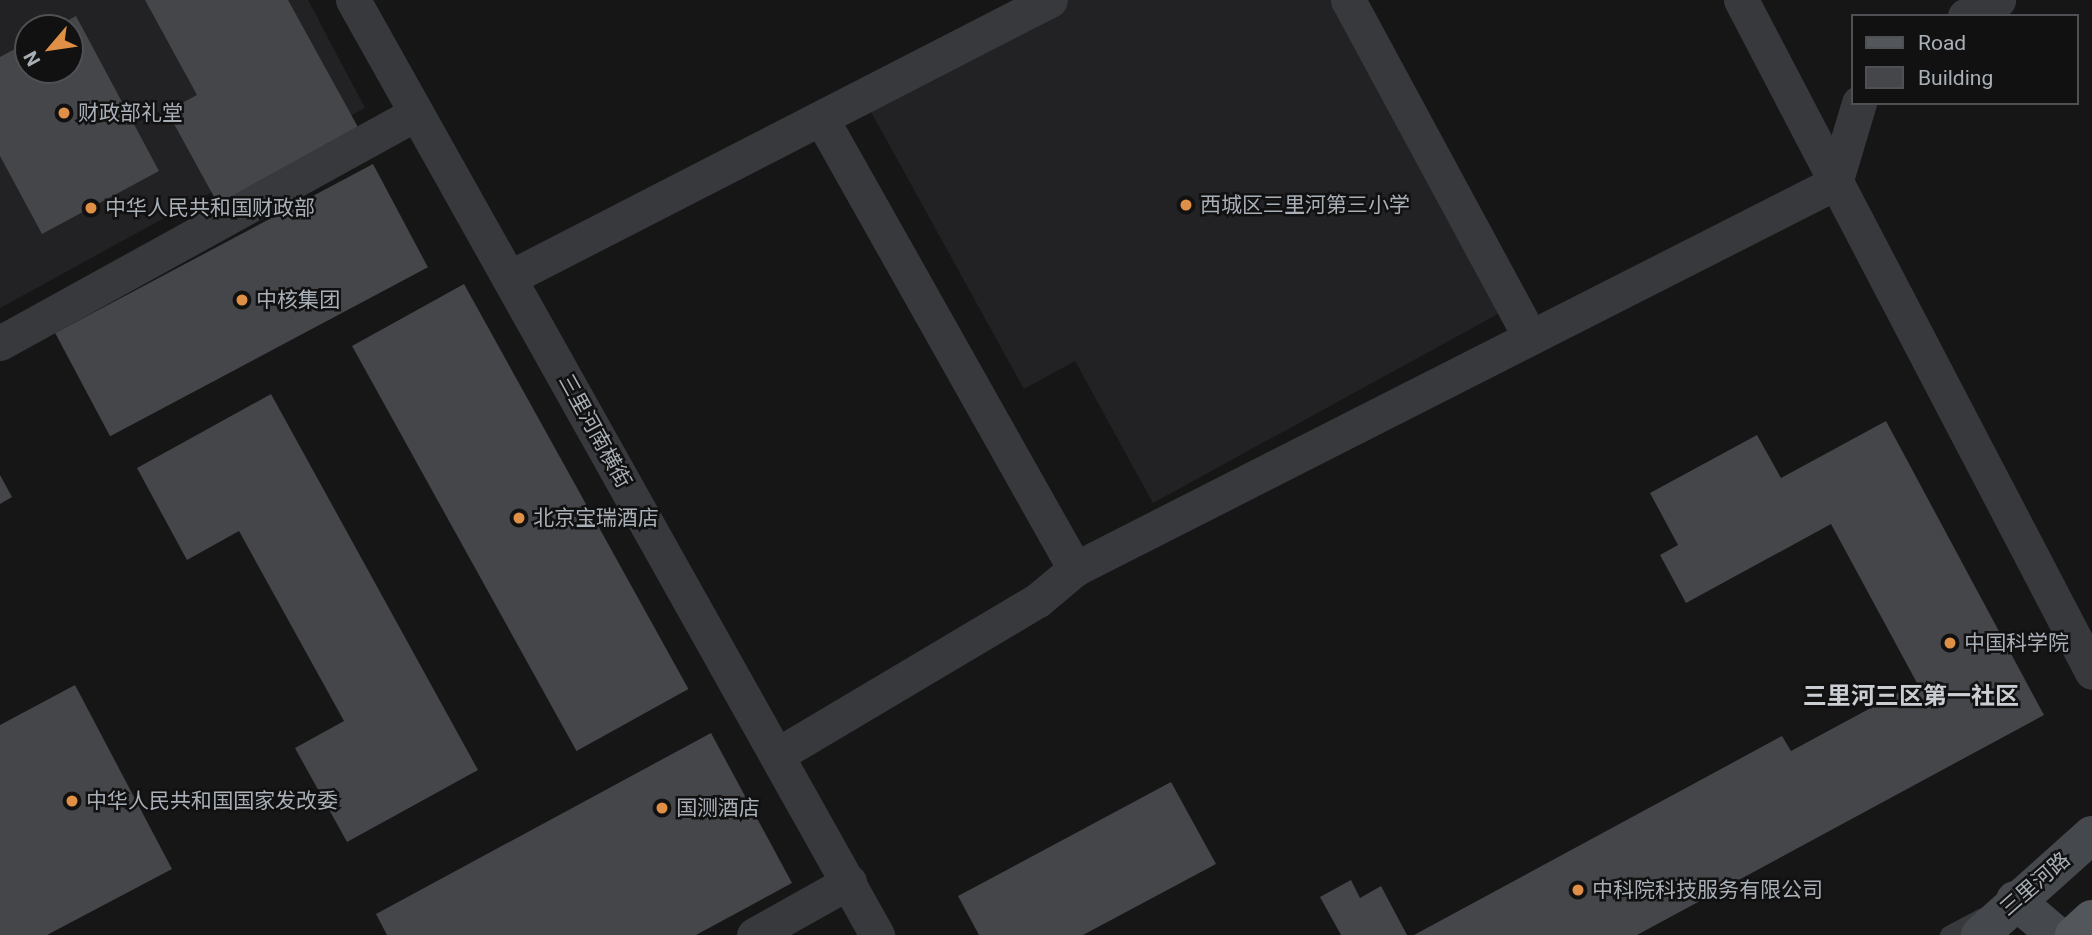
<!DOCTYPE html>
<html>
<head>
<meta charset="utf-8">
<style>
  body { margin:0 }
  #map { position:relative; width:2092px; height:935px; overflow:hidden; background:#161617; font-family:Roboto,"Noto Sans SC",sans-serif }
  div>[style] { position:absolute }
  .built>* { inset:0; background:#222224 }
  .building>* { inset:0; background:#45464a; transform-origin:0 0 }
  .lane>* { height:18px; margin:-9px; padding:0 9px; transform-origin:9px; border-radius:9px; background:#37393c }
  .street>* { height:35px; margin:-17.5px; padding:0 17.5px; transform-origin:17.5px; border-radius:17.5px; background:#37393c }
  .secondary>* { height:38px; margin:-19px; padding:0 19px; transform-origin:19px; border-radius:19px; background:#45484c }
  .primary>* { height:38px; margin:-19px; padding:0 19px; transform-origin:19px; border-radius:19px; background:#53565b }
  .dots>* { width:19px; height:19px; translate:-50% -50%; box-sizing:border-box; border:4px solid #111112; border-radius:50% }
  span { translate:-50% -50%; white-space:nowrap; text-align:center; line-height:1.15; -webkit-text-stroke:5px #111112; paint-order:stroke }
  .poi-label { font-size:21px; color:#a9afb6 }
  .left { translate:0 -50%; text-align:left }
  .street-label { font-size:21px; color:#a9afb6 }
  .quarter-label { font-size:24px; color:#caced2; font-weight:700 }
  .legend { position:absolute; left:1851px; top:14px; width:228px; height:91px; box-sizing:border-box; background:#111112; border:2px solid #4e5054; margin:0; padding:9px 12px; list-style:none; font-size:21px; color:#a9afb6 }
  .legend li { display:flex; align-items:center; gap:14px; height:35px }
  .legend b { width:35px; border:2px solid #4e5054 }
  .north { position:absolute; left:14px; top:14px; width:70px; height:70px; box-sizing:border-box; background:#111112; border:2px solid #4e5054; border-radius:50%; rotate:241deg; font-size:19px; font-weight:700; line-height:28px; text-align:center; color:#a9afb6 }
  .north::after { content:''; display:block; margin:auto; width:24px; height:32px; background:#df8f46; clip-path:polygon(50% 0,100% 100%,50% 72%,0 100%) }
</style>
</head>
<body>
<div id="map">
  <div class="built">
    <i style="clip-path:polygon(evenodd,0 0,308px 0,365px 108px,0 308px,0 0,28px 28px,70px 28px,70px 70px,28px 70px,28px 28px)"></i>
    <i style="clip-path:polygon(1049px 0,1338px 0,1507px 309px,1153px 503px,1075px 361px,1024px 389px,865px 101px)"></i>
  </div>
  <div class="building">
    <i style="clip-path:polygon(145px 0,288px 0,359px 129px,219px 206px,167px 111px,197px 95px)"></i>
    <i style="clip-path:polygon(76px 16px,159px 171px,42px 234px,0 156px,0 57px,28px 42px,28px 70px,70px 70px,70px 28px,54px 28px)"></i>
    <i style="left:373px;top:164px;width:117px;height:360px;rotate:62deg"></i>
    <i style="left:464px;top:284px;width:463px;height:128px;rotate:61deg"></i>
    <i style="clip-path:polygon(271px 394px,478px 770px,347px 842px,295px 748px,344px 721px,239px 531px,187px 560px,137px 468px)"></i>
    <i style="clip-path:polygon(1886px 421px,2044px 715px,1637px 935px,1414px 935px,1782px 736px,1791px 751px,1917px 683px,1831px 524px,1686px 603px,1660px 555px,1678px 545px,1650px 493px,1757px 435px,1781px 478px)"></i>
    <i style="clip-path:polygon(0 475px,12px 497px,0 504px)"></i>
    <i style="clip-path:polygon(75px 685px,172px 869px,47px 935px,0 935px,0 725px)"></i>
    <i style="clip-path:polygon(711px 733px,792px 883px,696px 935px,387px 935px,376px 914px)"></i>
    <i style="clip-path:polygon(1171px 782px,1216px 864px,1083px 935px,979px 935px,958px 896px)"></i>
    <i style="clip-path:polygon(1351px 880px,1360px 898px,1381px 886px,1407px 935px,1341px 935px,1320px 897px)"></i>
  </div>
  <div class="lane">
    <i style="left:1949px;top:935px;width:38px;rotate:-28deg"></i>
  </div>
  <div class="street">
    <i style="left:353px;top:0;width:1072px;rotate:60.73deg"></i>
    <i style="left:1348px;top:0;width:383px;rotate:61.6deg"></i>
    <i style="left:1741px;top:0;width:758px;rotate:62.42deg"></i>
    <i style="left:1965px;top:16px;width:37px;rotate:-26deg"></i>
    <i style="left:821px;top:118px;width:518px;rotate:60.61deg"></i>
    <i style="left:509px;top:278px;width:608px;rotate:-27.2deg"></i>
    <i style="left:0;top:343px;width:474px;rotate:-28.9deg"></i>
    <i style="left:777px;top:755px;width:304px;rotate:-30.7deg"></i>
    <i style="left:1038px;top:600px;width:48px;rotate:-40deg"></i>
    <i style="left:1075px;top:569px;width:852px;rotate:-26.93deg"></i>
    <i style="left:1835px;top:183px;width:84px;rotate:-73.3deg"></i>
    <i style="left:754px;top:935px;width:109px;rotate:-29.2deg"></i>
  </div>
  <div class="secondary">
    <i style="left:2015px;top:900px;width:54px;rotate:40.5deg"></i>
    <i style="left:1980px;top:935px;width:150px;rotate:-41.8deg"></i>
  </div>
  <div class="primary">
    <i style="left:2074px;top:935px;width:24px;rotate:-42deg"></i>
  </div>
  <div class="dots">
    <i style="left:64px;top:113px;background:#df8f46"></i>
    <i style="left:1186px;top:205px;background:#df8f46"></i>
    <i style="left:91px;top:208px;background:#df8f46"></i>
    <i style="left:242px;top:300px;background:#df8f46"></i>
    <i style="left:519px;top:518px;background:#df8f46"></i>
    <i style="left:1950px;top:643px;background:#df8f46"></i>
    <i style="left:72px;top:801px;background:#df8f46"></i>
    <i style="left:662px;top:808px;background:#df8f46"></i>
    <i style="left:1578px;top:890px;background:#df8f46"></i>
  </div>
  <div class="poi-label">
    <span class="left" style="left:78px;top:113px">财政部礼堂</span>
    <span class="left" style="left:1200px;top:205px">西城区三里河第三小学</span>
    <span class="left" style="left:105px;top:208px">中华人民共和国财政部</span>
    <span class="left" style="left:256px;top:300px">中核集团</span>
    <span class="left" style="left:533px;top:518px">北京宝瑞酒店</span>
    <span class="left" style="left:1964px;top:643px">中国科学院</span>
    <span class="left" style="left:86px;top:801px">中华人民共和国国家发改委</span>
    <span class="left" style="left:676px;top:808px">国测酒店</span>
    <span class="left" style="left:1592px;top:890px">中科院科技服务有限公司</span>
  </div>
  <div class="street-label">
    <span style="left:595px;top:431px;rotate:61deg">三里河南横街</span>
    <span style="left:2035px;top:884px;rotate:-41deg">三里河路</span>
  </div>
  <div class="quarter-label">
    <span style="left:1911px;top:697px">三里河三区第一社区</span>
  </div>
  <ul class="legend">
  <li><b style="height:9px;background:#53565b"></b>Road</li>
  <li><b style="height:19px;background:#45464a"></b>Building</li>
  </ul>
  <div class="north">N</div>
</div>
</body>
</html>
